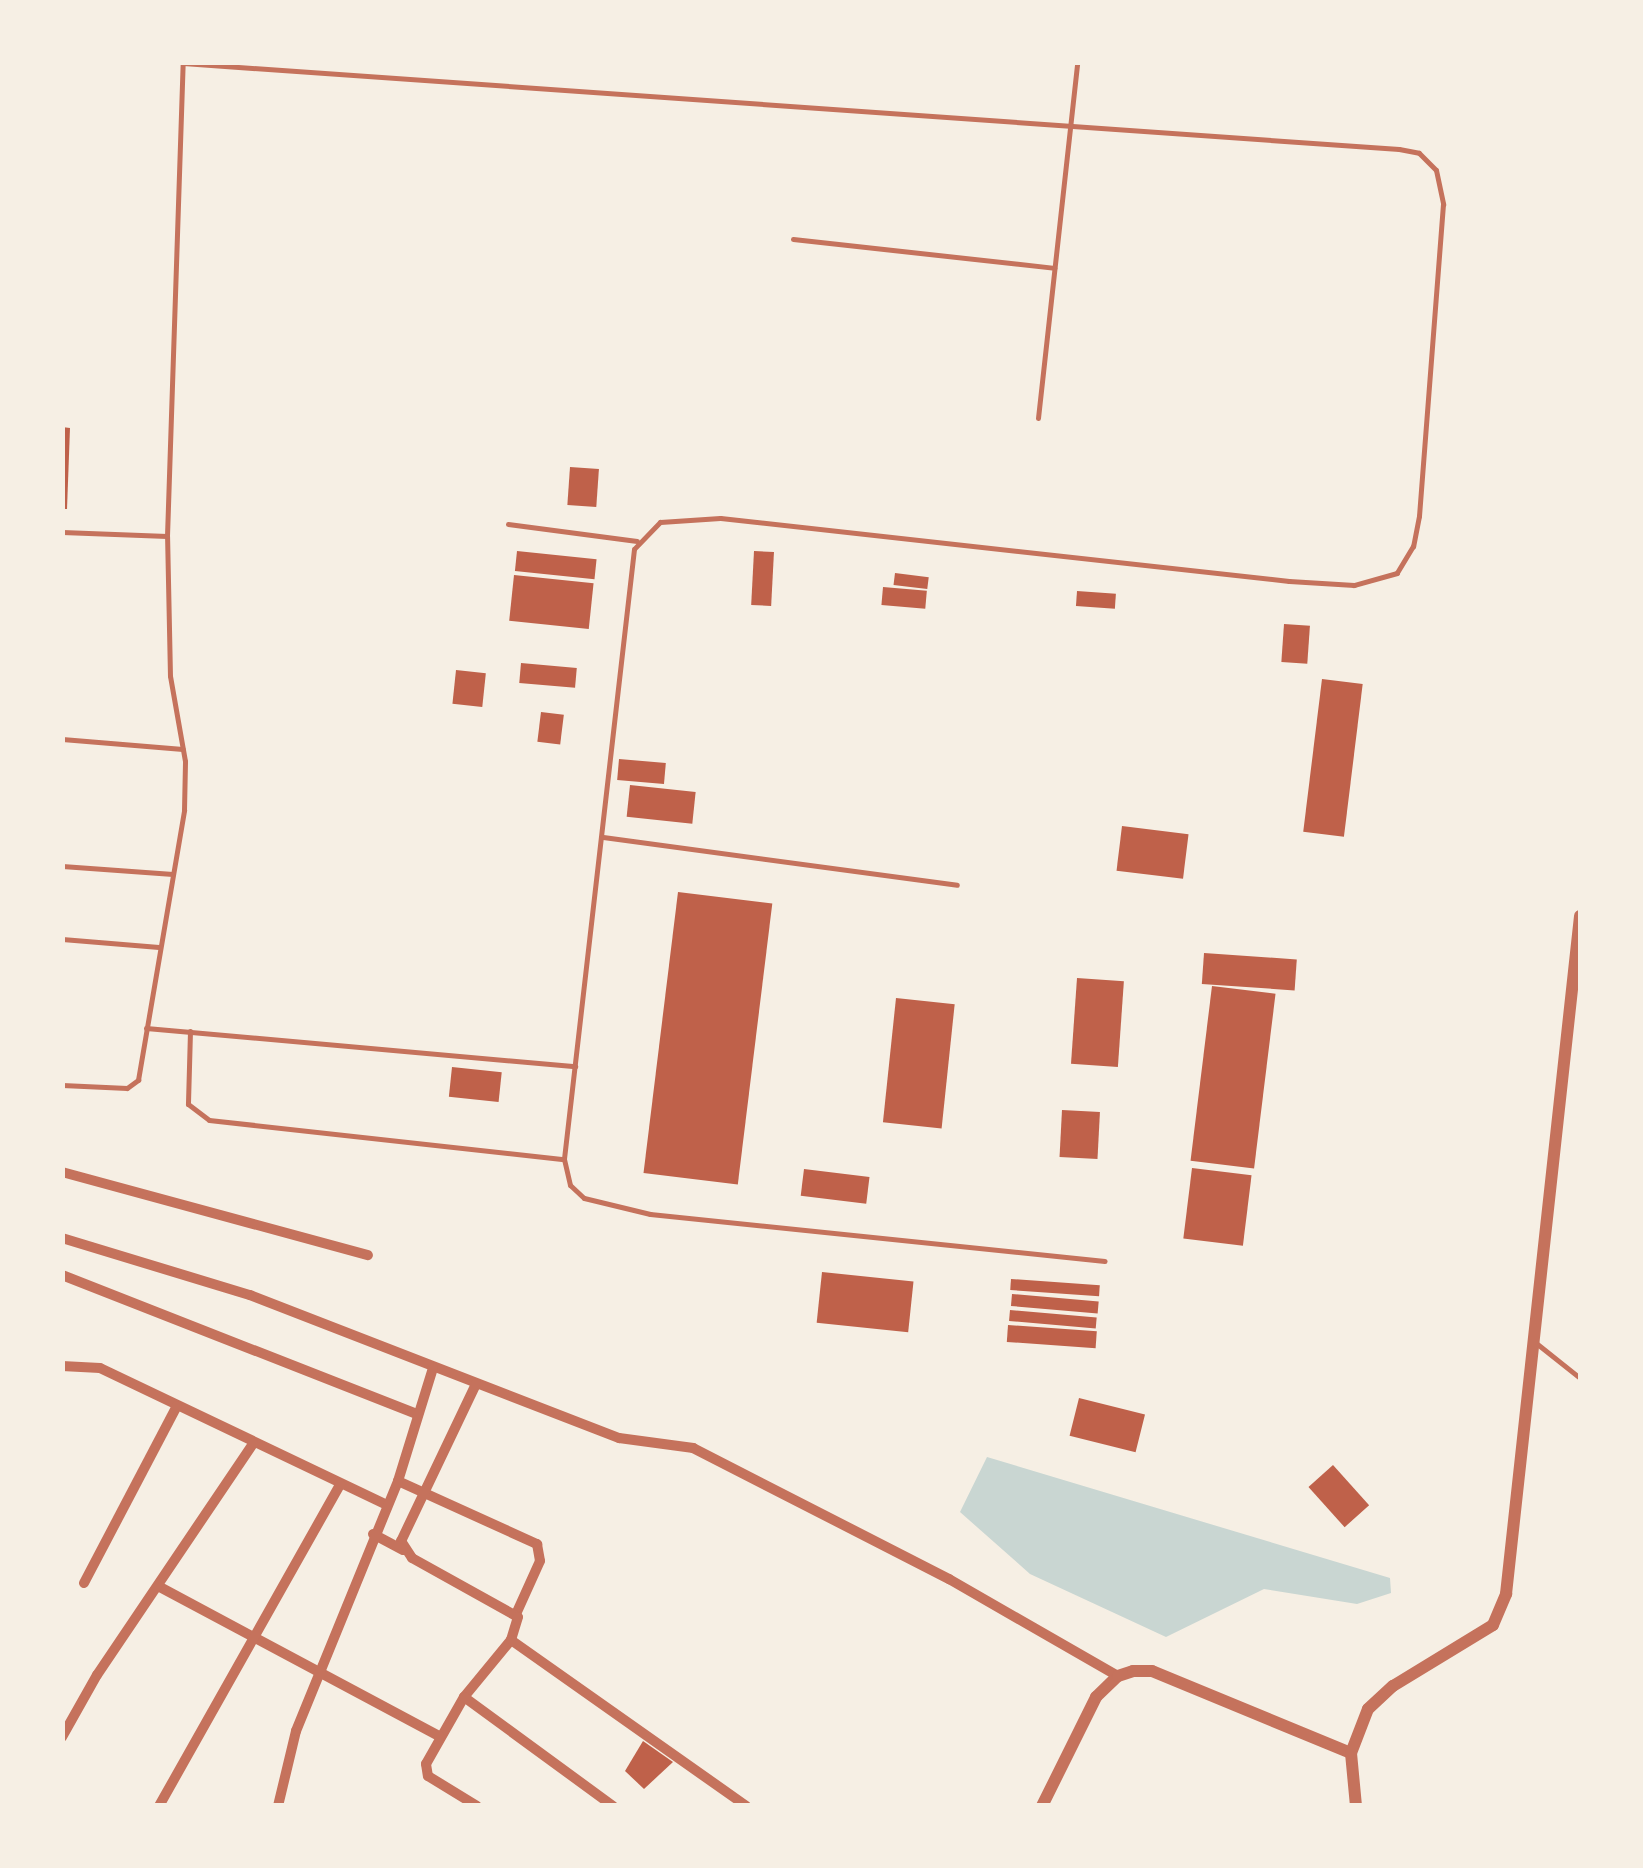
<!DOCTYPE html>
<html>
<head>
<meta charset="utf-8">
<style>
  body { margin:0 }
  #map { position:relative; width:1643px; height:1868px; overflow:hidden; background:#f6efe4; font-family:Signika,sans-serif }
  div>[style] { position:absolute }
  .water>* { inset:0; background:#c9d6d2 }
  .building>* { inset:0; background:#bf614a; transform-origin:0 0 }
  .service>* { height:5px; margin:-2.5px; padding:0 2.5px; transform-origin:2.5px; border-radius:2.5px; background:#c5725c }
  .minor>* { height:10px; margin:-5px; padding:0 5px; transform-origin:5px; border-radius:5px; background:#c5725c }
  .tertiary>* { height:12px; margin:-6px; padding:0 6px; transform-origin:6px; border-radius:6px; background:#c5725c }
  span { translate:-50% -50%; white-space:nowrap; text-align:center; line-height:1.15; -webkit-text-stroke:8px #f6efe4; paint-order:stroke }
  .frame { position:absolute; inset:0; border:65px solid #f6efe4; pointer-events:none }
</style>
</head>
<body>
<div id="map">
  <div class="water">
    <i style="clip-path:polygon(987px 1457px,1390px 1578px,1391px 1593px,1357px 1604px,1264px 1589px,1166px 1637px,1030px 1574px,960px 1512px)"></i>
  </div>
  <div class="building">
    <i style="clip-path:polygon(62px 427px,70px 428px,67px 509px,62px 509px)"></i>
    <i style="left:570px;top:467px;width:29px;height:38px;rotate:4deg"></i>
    <i style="left:517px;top:551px;width:80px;height:20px;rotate:6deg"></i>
    <i style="left:754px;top:551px;width:20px;height:54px;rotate:3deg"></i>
    <i style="left:895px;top:573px;width:34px;height:12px;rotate:7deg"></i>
    <i style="left:514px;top:575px;width:80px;height:46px;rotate:6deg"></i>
    <i style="left:883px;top:587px;width:44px;height:18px;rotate:5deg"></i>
    <i style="left:1077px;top:591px;width:39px;height:15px;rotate:4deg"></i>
    <i style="left:1284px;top:624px;width:26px;height:38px;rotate:4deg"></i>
    <i style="left:521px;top:663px;width:56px;height:20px;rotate:5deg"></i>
    <i style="left:456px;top:670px;width:30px;height:34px;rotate:6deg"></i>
    <i style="left:1322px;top:679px;width:41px;height:154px;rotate:7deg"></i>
    <i style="left:541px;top:712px;width:23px;height:30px;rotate:7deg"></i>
    <i style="left:619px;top:759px;width:47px;height:21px;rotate:5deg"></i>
    <i style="left:630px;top:785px;width:66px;height:32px;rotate:6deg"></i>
    <i style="left:1122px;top:826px;width:67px;height:45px;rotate:7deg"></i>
    <i style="left:678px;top:892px;width:95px;height:283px;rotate:7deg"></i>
    <i style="left:1204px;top:953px;width:93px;height:31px;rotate:4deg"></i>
    <i style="left:1077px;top:978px;width:47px;height:86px;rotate:4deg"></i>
    <i style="left:1212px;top:986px;width:64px;height:176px;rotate:7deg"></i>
    <i style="left:896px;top:998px;width:59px;height:125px;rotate:6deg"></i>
    <i style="left:452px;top:1067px;width:50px;height:30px;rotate:6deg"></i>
    <i style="left:1062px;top:1110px;width:38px;height:47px;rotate:3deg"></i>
    <i style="left:1192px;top:1168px;width:60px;height:71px;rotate:7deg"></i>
    <i style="left:804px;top:1169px;width:66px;height:27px;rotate:7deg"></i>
    <i style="left:822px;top:1272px;width:92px;height:51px;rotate:6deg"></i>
    <i style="left:1011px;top:1279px;width:89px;height:11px;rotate:4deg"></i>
    <i style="left:1012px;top:1294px;width:87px;height:12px;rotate:5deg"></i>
    <i style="left:1010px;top:1310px;width:87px;height:11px;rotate:5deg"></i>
    <i style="left:1008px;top:1325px;width:89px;height:17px;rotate:4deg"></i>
    <i style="left:1079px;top:1398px;width:68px;height:39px;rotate:14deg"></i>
    <i style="left:1333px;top:1465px;width:54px;height:33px;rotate:48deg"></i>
    <i style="clip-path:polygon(643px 1741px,673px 1762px,644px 1789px,625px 1771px)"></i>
  </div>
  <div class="service">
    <i style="left:183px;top:63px;width:1219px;rotate:4.05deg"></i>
    <i style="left:1399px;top:149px;width:20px;rotate:11deg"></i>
    <i style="left:1419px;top:153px;width:24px;rotate:45deg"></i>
    <i style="left:1436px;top:170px;width:35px;rotate:78deg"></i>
    <i style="left:1443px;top:204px;width:313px;rotate:94.4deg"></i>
    <i style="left:1419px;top:516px;width:31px;rotate:101deg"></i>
    <i style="left:1413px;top:546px;width:31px;rotate:121deg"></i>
    <i style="left:1397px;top:573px;width:45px;rotate:164.4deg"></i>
    <i style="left:1354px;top:585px;width:65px;rotate:-176.5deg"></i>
    <i style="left:1289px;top:581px;width:572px;rotate:-173.68deg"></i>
    <i style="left:720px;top:518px;width:60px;rotate:176.2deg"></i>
    <i style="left:660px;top:522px;width:37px;rotate:134deg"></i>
    <i style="left:634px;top:549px;width:614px;rotate:96.55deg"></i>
    <i style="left:564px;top:1159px;width:27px;rotate:77deg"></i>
    <i style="left:570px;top:1185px;width:19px;rotate:43deg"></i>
    <i style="left:584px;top:1198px;width:68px;rotate:13.6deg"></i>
    <i style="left:650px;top:1214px;width:457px;rotate:5.9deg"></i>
    <i style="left:793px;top:239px;width:263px;rotate:6.3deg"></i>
    <i style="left:1038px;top:418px;width:358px;rotate:-83.7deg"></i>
    <i style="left:508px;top:524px;width:130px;rotate:7.5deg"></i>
    <i style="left:62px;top:532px;width:105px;rotate:2.2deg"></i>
    <i style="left:62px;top:739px;width:121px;rotate:4.7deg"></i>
    <i style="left:603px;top:837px;width:357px;rotate:7.7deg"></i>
    <i style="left:62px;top:866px;width:111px;rotate:4.1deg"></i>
    <i style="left:62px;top:939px;width:97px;rotate:4.7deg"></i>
    <i style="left:146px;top:1028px;width:431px;rotate:5.1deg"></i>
    <i style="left:190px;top:1031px;width:73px;rotate:91.6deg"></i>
    <i style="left:188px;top:1104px;width:26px;rotate:37deg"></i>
    <i style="left:209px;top:1120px;width:357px;rotate:6.3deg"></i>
    <i style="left:62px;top:1085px;width:65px;rotate:2.6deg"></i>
    <i style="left:127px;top:1088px;width:14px;rotate:-36deg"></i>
    <i style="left:138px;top:1080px;width:274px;rotate:-80.3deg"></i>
    <i style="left:184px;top:810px;width:49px;rotate:-88.8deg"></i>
    <i style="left:185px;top:761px;width:86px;rotate:-100deg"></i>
    <i style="left:170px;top:676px;width:140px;rotate:-91.2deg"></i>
    <i style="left:167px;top:536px;width:472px;rotate:-88.1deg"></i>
    <i style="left:1536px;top:1343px;width:56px;rotate:38.5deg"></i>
  </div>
  <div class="minor">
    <i style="left:62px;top:1172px;width:317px;rotate:15.2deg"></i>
    <i style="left:62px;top:1238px;width:196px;rotate:16.9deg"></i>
    <i style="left:250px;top:1295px;width:396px;rotate:21.2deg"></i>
    <i style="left:619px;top:1438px;width:75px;rotate:7.7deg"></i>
    <i style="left:693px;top:1448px;width:288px;rotate:27.1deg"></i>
    <i style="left:949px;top:1579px;width:195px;rotate:29.9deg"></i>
    <i style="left:62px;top:1275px;width:381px;rotate:21.4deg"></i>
    <i style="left:62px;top:1366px;width:38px;rotate:3deg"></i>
    <i style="left:100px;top:1368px;width:318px;rotate:25.5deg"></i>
    <i style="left:433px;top:1368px;width:118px;rotate:107.2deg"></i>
    <i style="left:398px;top:1481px;width:153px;rotate:24.4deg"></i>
    <i style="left:537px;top:1544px;width:17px;rotate:80deg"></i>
    <i style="left:540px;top:1561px;width:56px;rotate:114.3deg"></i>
    <i style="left:476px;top:1384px;width:174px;rotate:115.5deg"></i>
    <i style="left:401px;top:1541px;width:20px;rotate:57deg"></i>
    <i style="left:412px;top:1558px;width:121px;rotate:29.1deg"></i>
    <i style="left:518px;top:1617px;width:24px;rotate:107deg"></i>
    <i style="left:511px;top:1640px;width:74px;rotate:129.5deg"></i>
    <i style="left:464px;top:1697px;width:77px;rotate:119.6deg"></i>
    <i style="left:426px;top:1764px;width:12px;rotate:81deg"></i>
    <i style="left:428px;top:1776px;width:57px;rotate:31.5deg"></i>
    <i style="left:373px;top:1534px;width:34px;rotate:28deg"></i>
    <i style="left:84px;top:1583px;width:200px;rotate:-62.3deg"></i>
    <i style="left:158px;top:1586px;width:319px;rotate:28.1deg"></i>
    <i style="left:511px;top:1640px;width:288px;rotate:35.2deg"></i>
    <i style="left:464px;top:1697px;width:185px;rotate:36.2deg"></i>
    <i style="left:62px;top:1737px;width:71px;rotate:-60.6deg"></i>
    <i style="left:97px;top:1675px;width:279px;rotate:-56deg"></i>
    <i style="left:159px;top:1806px;width:369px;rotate:-60.6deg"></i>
    <i style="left:278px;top:1806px;width:77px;rotate:-76.5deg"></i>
    <i style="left:296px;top:1731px;width:270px;rotate:-67.8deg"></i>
  </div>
  <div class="tertiary">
    <i style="left:1042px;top:1806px;width:122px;rotate:-63.6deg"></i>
    <i style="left:1096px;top:1697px;width:30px;rotate:-44deg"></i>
    <i style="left:1118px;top:1676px;width:16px;rotate:-18deg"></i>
    <i style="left:1133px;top:1671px;width:19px"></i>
    <i style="left:1152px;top:1671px;width:215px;rotate:22.4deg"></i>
    <i style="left:1356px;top:1806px;width:53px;rotate:-95.4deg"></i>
    <i style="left:1351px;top:1753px;width:47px;rotate:-68.9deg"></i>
    <i style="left:1368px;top:1709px;width:34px;rotate:-43deg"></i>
    <i style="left:1393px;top:1686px;width:117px;rotate:-31.4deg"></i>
    <i style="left:1493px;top:1625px;width:34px;rotate:-67deg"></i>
    <i style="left:1506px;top:1594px;width:682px;rotate:-83.77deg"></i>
  </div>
  <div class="frame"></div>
</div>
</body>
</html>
